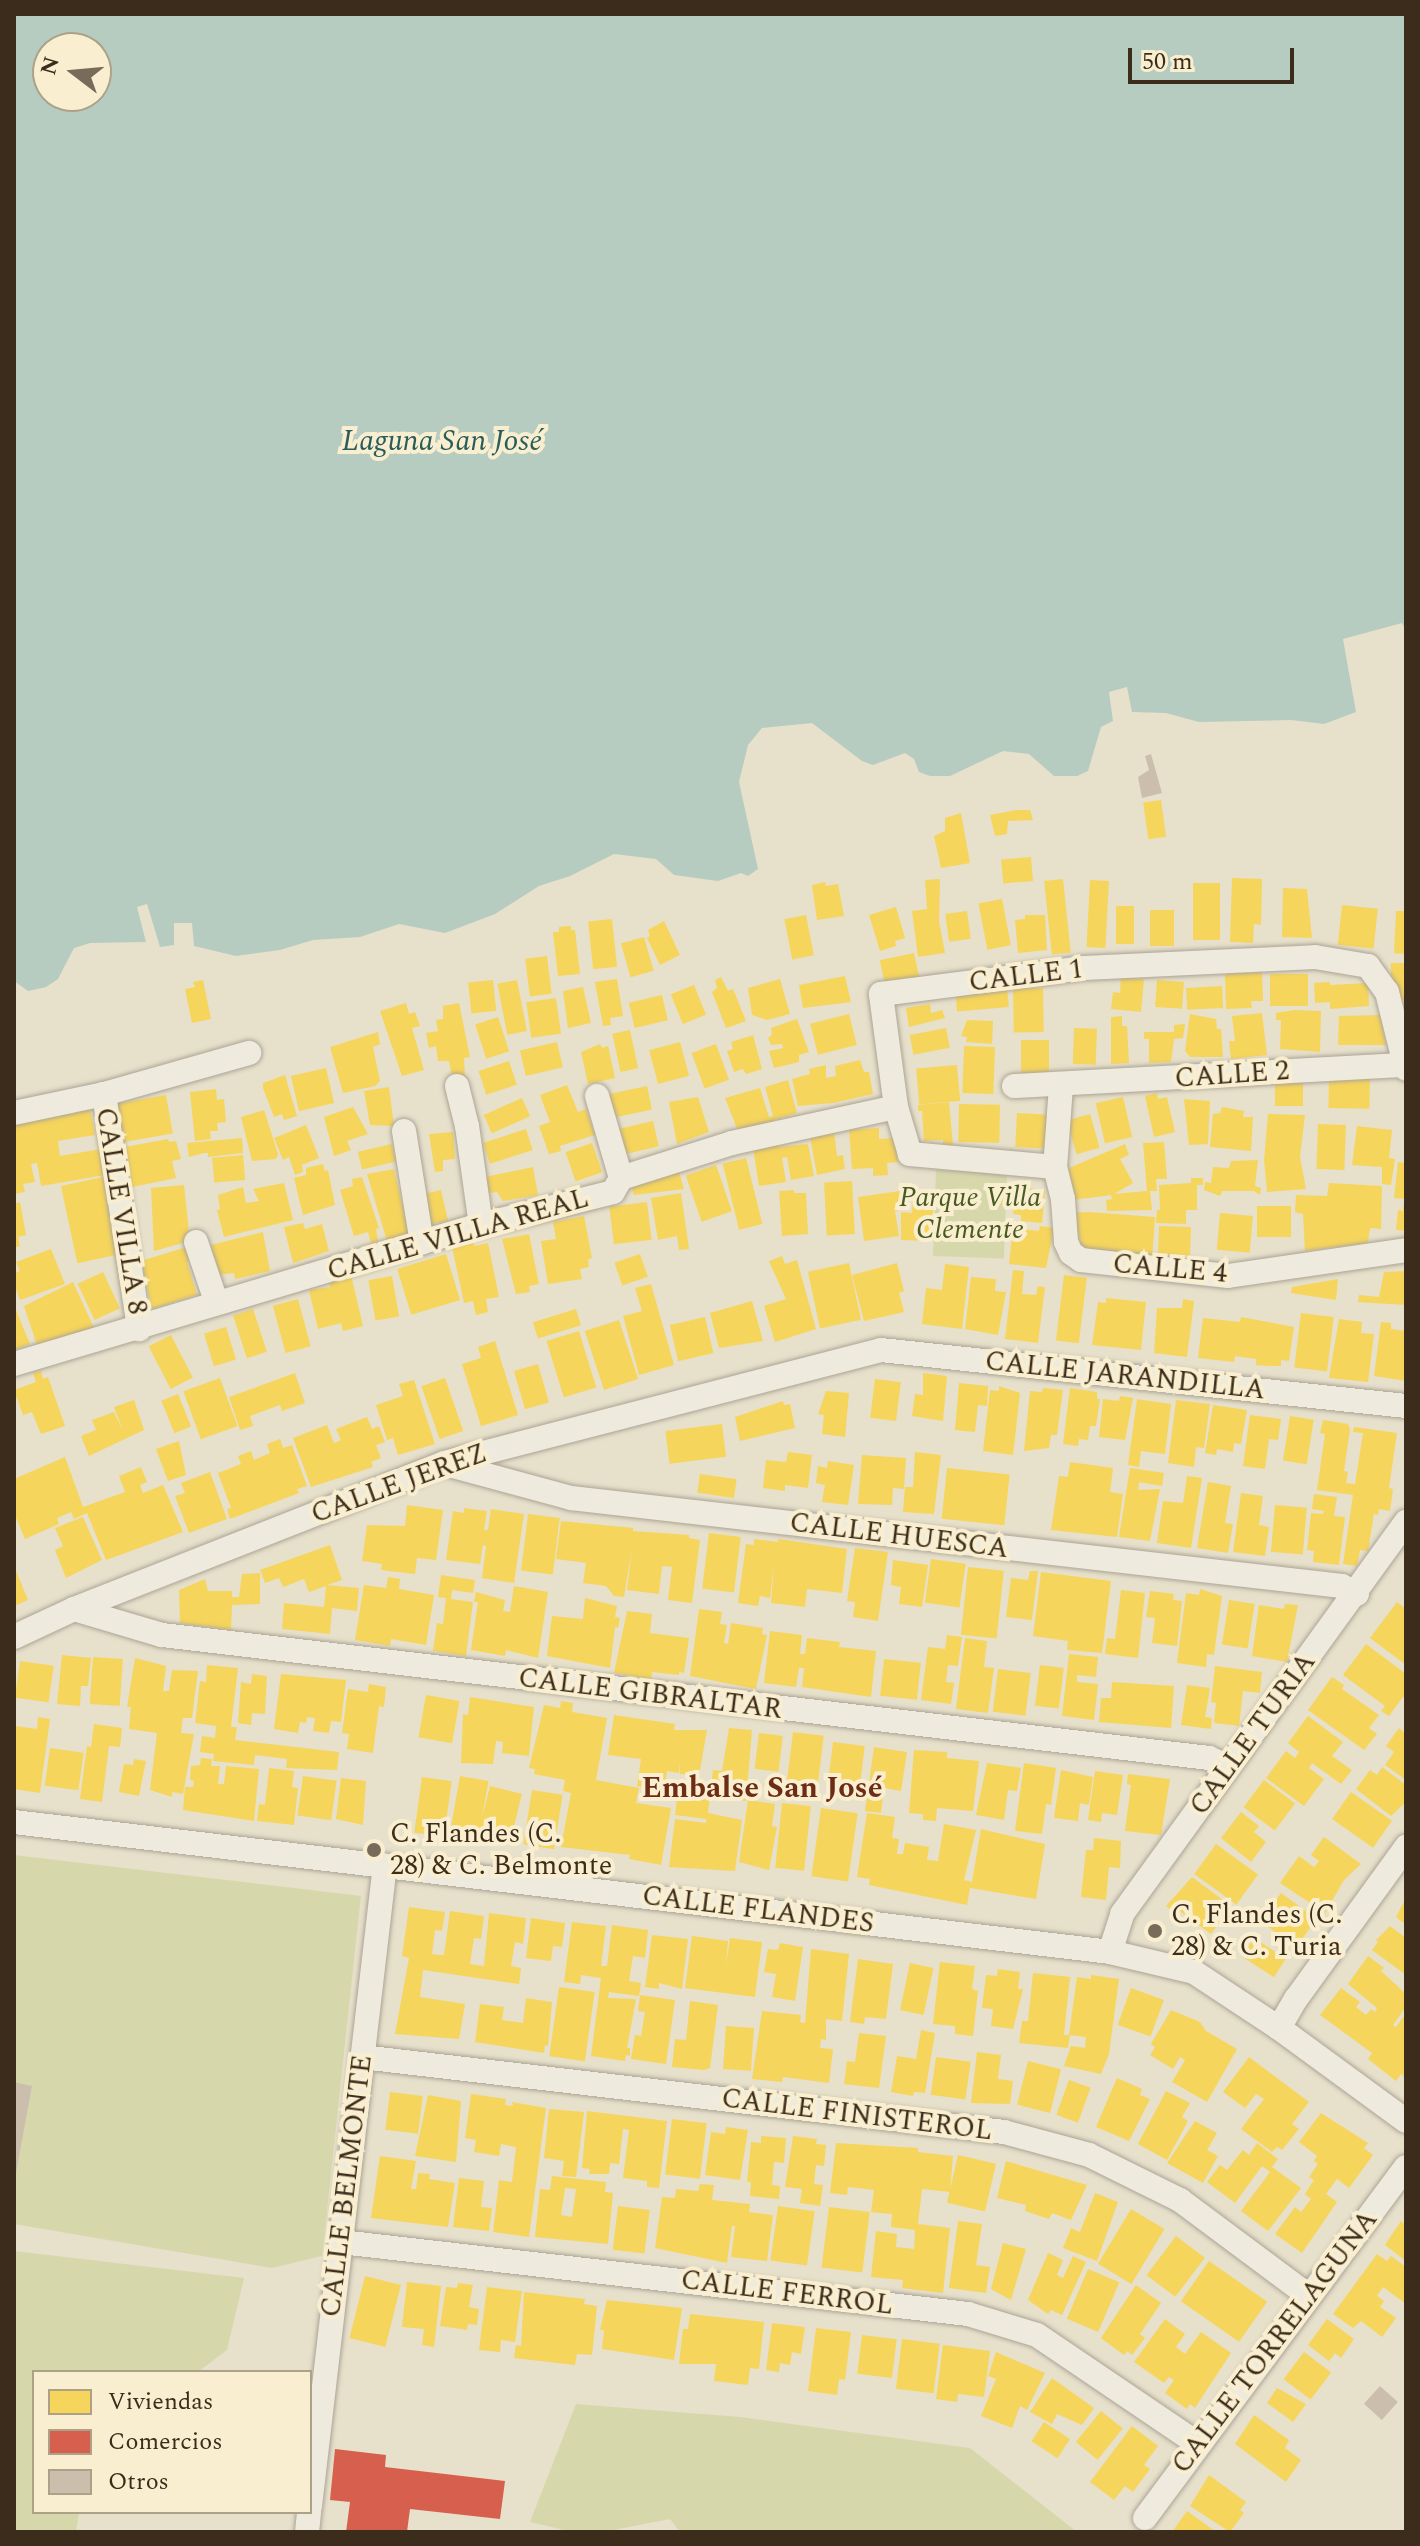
<!DOCTYPE html>
<html>
<head>
<meta charset="utf-8">
<style>
  body { margin:0 }
  #map { position:relative; width:1420px; height:2546px; overflow:hidden; background:#e7e0cb; font-family:Spectral,serif }
  div>[style] { position:absolute }
  .green>* { inset:0; background:#d6d8ac; transform-origin:0 0 }
  .water>* { inset:0; background:#b7ccc0 }
  .homes>* { inset:0; background:#f6d55c; transform-origin:0 0 }
  .shops>* { inset:0; background:#d6604d }
  .building>* { inset:0; background:#cbbeac; transform-origin:0 0 }
  .roads { filter:drop-shadow(0 0 2px #aca495) drop-shadow(0 0 2px #aca495) }
  .minor>* { height:24px; margin:-12px; padding:0 12px; transform-origin:12px; border-radius:12px; background:#eeeade }
  .dots>* { width:22px; height:22px; translate:-50% -50%; box-sizing:border-box; border:4px solid #f9efd0; border-radius:50% }
  span { translate:-50% -50%; white-space:nowrap; text-align:center; line-height:1.15; -webkit-text-stroke:8px #f9efd0; paint-order:stroke }
  .street-label { font-size:28px; color:#3c2c1b }
  .park-label { font-size:28px; color:#495a20; font-style:italic }
  .poi-label { font-size:28px; color:#3c2c1b }
  .left { translate:0 -50%; text-align:left }
  .water-label { font-size:30px; color:#295d5c; font-style:italic }
  .neighbourhood-label { font-size:30px; color:#6d2c16; font-weight:700 }
  .frame { position:absolute; inset:0; border:16px solid #3c2c1b; pointer-events:none }
  .legend { position:absolute; left:32px; top:2370px; width:280px; height:144px; box-sizing:border-box; background:#f9efd0; border:2px solid #ada188; margin:0; padding:10px 14px; list-style:none; font-size:24px; color:#3c2c1b }
  .legend li { display:flex; align-items:center; gap:16px; height:40px }
  .legend b { width:40px; border:2px solid #ada188 }
  .north { position:absolute; left:32px; top:32px; width:80px; height:80px; box-sizing:border-box; background:#f9efd0; border:2px solid #ada188; border-radius:50%; rotate:286deg; font-size:22px; font-weight:700; line-height:32px; text-align:center; color:#3c2c1b }
  .north::after { content:''; display:block; margin:auto; width:28px; height:36px; background:#786b59; clip-path:polygon(50% 0,100% 100%,50% 72%,0 100%) }
  .scale { position:absolute; left:1128px; top:48px; width:166px; height:36px; box-sizing:border-box; border:4px solid #3c2c1b; border-top:0; padding-left:10px; font-size:24px; line-height:28px; white-space:nowrap; color:#3c2c1b; -webkit-text-stroke:6px #f9efd0; paint-order:stroke }
</style>
</head>
<body>
<div id="map">
  <div class="green">
    <i style="left:936px;top:1170px;width:71px;height:86px;rotate:2deg"></i>
    <i style="clip-path:polygon(14px 1855px,361px 1896px,322px 2256px,272px 2268px,14px 2224px)"></i>
    <i style="clip-path:polygon(14px 2251px,244px 2278px,227px 2350px,198px 2372px,34px 2372px,34px 2512px,79px 2512px,76px 2532px,14px 2532px)"></i>
    <i style="clip-path:polygon(576px 2404px,740px 2417px,970px 2448px,1077px 2532px,680px 2532px,670px 2519px,603px 2532px,573px 2532px,530px 2522px)"></i>
  </div>
  <div class="water">
    <i style="clip-path:polygon(evenodd,14px 14px,1406px 14px,1406px 631px,1402px 623px,1343px 639px,1356px 712px,1324px 724px,1291px 720px,1199px 722px,1166px 713px,1132px 712px,1127px 687px,1109px 692px,1113px 721px,1101px 727px,1088px 771px,1077px 776px,1054px 776px,1029px 754px,1003px 751px,950px 776px,930px 776px,919px 772px,914px 759px,905px 753px,873px 765px,862px 761px,812px 723px,762px 728px,748px 745px,739px 782px,758px 869px,748px 876px,741px 873px,718px 881px,674px 875px,656px 859px,614px 854px,570px 876px,539px 886px,495px 914px,445px 933px,399px 924px,360px 937px,313px 940px,280px 950px,236px 956px,194px 946px,192px 923px,174px 923px,174px 945px,160px 947px,147px 904px,137px 907px,146px 942px,90px 943px,74px 948px,58px 979px,46px 987px,28px 991px,14px 981px,14px 14px,48px 48px,96px 48px,96px 96px,48px 96px,48px 48px)"></i>
  </div>
  <div class="homes">
    <i style="left:1161px;top:800px;width:37px;height:18px;rotate:82deg"></i>
    <i style="clip-path:polygon(1016px 810px,1030px 810px,1033px 820px,1008px 821px,1007px 834px,995px 836px,990px 815px)"></i>
    <i style="clip-path:polygon(961px 813px,970px 863px,941px 868px,934px 836px,945px 831px,945px 818px)"></i>
    <i style="left:1031px;top:857px;width:24px;height:30px;rotate:85deg"></i>
    <i style="clip-path:polygon(1232px 878px,1262px 879px,1261px 925px,1254px 924px,1253px 943px,1230px 942px)"></i>
    <i style="clip-path:polygon(940px 879px,939px 921px,945px 953px,918px 957px,912px 911px,927px 909px,925px 880px)"></i>
    <i style="left:1063px;top:879px;width:74px;height:19px;rotate:84deg"></i>
    <i style="left:1090px;top:880px;width:19px;height:67px;rotate:3deg"></i>
    <i style="clip-path:polygon(825px 882px,826px 886px,838px 884px,844px 916px,817px 920px,812px 885px)"></i>
    <i style="left:1193px;top:883px;width:27px;height:57px"></i>
    <i style="clip-path:polygon(1283px 888px,1307px 889px,1312px 938px,1282px 937px)"></i>
    <i style="left:1002px;top:899px;width:47px;height:24px;rotate:79deg"></i>
    <i style="left:1342px;top:905px;width:36px;height:40px;rotate:6deg"></i>
    <i style="left:1116px;top:906px;width:18px;height:38px"></i>
    <i style="clip-path:polygon(896px 907px,905px 938px,895px 941px,896px 946px,880px 951px,869px 915px)"></i>
    <i style="left:1150px;top:910px;width:24px;height:36px"></i>
    <i style="left:967px;top:911px;width:28px;height:22px;rotate:82deg"></i>
    <i style="clip-path:polygon(1396px 911px,1406px 911px,1406px 954px,1394px 953px)"></i>
    <i style="left:806px;top:915px;width:41px;height:22px;rotate:79deg"></i>
    <i style="clip-path:polygon(1025px 915px,1045px 915px,1047px 950px,1018px 953px,1015px 920px,1025px 919px)"></i>
    <i style="left:612px;top:919px;width:48px;height:24px;rotate:84deg"></i>
    <i style="clip-path:polygon(664px 921px,680px 955px,660px 965px,647px 938px,650px 936px,648px 930px)"></i>
    <i style="clip-path:polygon(571px 926px,571px 930px,575px 930px,580px 974px,558px 976px,553px 932px,559px 932px,559px 927px)"></i>
    <i style="left:644px;top:937px;width:35px;height:24px;rotate:74deg"></i>
    <i style="left:914px;top:953px;width:24px;height:35px;rotate:78deg"></i>
    <i style="left:547px;top:956px;width:38px;height:22px;rotate:83deg"></i>
    <i style="left:1391px;top:963px;width:15px;height:37px"></i>
    <i style="clip-path:polygon(1262px 972px,1263px 1001px,1251px 1001px,1252px 1008px,1226px 1009px,1225px 974px)"></i>
    <i style="left:1270px;top:974px;width:38px;height:32px"></i>
    <i style="clip-path:polygon(845px 976px,851px 1002px,803px 1008px,799px 985px)"></i>
    <i style="clip-path:polygon(721px 977px,728px 991px,733px 989px,746px 1021px,726px 1028px,712px 992px,717px 988px,715px 980px)"></i>
    <i style="clip-path:polygon(1121px 978px,1144px 979px,1141px 1012px,1111px 1009px,1113px 992px,1120px 993px)"></i>
    <i style="clip-path:polygon(617px 979px,623px 1016px,610px 1018px,611px 1025px,603px 1026px,595px 982px)"></i>
    <i style="clip-path:polygon(780px 979px,790px 1014px,767px 1020px,752px 1015px,748px 988px)"></i>
    <i style="clip-path:polygon(203px 980px,211px 1019px,192px 1023px,185px 989px,195px 987px,193px 982px)"></i>
    <i style="left:493px;top:980px;width:31px;height:25px;rotate:84deg"></i>
    <i style="left:517px;top:980px;width:52px;height:20px;rotate:79deg"></i>
    <i style="left:1157px;top:980px;width:27px;height:27px;rotate:4deg"></i>
    <i style="clip-path:polygon(1330px 982px,1330px 985px,1368px 983px,1369px 1006px,1330px 1009px,1330px 1002px,1315px 1003px,1314px 983px)"></i>
    <i style="left:694px;top:985px;width:32px;height:25px;rotate:68deg"></i>
    <i style="left:1007px;top:986px;width:21px;height:52px;rotate:85deg"></i>
    <i style="left:1222px;top:986px;width:22px;height:36px;rotate:87deg"></i>
    <i style="clip-path:polygon(583px 987px,591px 1023px,568px 1028px,563px 991px)"></i>
    <i style="left:1043px;top:988px;width:44px;height:30px;rotate:89deg"></i>
    <i style="left:662px;top:995px;width:26px;height:34px;rotate:77deg"></i>
    <i style="left:556px;top:998px;width:36px;height:30px;rotate:82deg"></i>
    <i style="clip-path:polygon(406px 1003px,409px 1014px,415px 1012px,420px 1026px,412px 1028px,424px 1070px,402px 1076px,380px 1011px)"></i>
    <i style="clip-path:polygon(459px 1003px,470px 1057px,464px 1058px,465px 1077px,452px 1078px,449px 1061px,438px 1061px,436px 1046px,429px 1048px,426px 1033px,438px 1031px,436px 1020px,443px 1019px,443px 1006px)"></i>
    <i style="clip-path:polygon(930px 1004px,931px 1013px,942px 1010px,945px 1018px,909px 1027px,906px 1008px)"></i>
    <i style="clip-path:polygon(1294px 1010px,1321px 1011px,1320px 1052px,1280px 1049px,1281px 1020px,1276px 1020px,1276px 1013px)"></i>
    <i style="clip-path:polygon(1262px 1013px,1267px 1055px,1231px 1059px,1229px 1041px,1235px 1041px,1232px 1016px)"></i>
    <i style="left:849px;top:1014px;width:32px;height:40px;rotate:76deg"></i>
    <i style="clip-path:polygon(1190px 1014px,1216px 1019px,1217px 1029px,1221px 1029px,1223px 1057px,1190px 1057px,1185px 1051px)"></i>
    <i style="clip-path:polygon(1380px 1015px,1386px 1045px,1338px 1045px,1339px 1016px)"></i>
    <i style="clip-path:polygon(1122px 1016px,1122px 1026px,1127px 1026px,1129px 1063px,1111px 1064px,1111px 1017px)"></i>
    <i style="left:498px;top:1017px;width:36px;height:24px;rotate:72deg"></i>
    <i style="clip-path:polygon(797px 1019px,809px 1052px,799px 1055px,799px 1062px,774px 1068px,769px 1051px,783px 1048px,782px 1044px,771px 1045px,768px 1038px,772px 1035px,771px 1028px)"></i>
    <i style="clip-path:polygon(967px 1020px,993px 1021px,992px 1044px,966px 1042px,967px 1037px,961px 1036px)"></i>
    <i style="clip-path:polygon(1185px 1024px,1183px 1038px,1174px 1039px,1171px 1062px,1149px 1063px,1149px 1039px,1144px 1039px,1144px 1032px,1174px 1032px,1174px 1025px)"></i>
    <i style="left:946px;top:1028px;width:20px;height:37px;rotate:79deg"></i>
    <i style="left:1074px;top:1028px;width:23px;height:36px;rotate:2deg"></i>
    <i style="left:630px;top:1030px;width:39px;height:18px;rotate:78deg"></i>
    <i style="clip-path:polygon(378px 1032px,380px 1044px,373px 1047px,380px 1081px,375px 1086px,343px 1093px,330px 1047px)"></i>
    <i style="clip-path:polygon(753px 1035px,762px 1069px,746px 1074px,743px 1069px,734px 1072px,727px 1051px,733px 1049px,731px 1042px)"></i>
    <i style="left:1021px;top:1040px;width:28px;height:35px"></i>
    <i style="left:557px;top:1042px;width:26px;height:38px;rotate:77deg"></i>
    <i style="left:680px;top:1042px;width:35px;height:32px;rotate:75deg"></i>
    <i style="clip-path:polygon(600px 1044px,602px 1048px,608px 1046px,615px 1078px,588px 1084px,581px 1052px)"></i>
    <i style="left:716px;top:1044px;width:38px;height:26px;rotate:70deg"></i>
    <i style="left:995px;top:1047px;width:47px;height:31px;rotate:92deg"></i>
    <i style="clip-path:polygon(860px 1060px,864px 1072px,869px 1072px,873px 1094px,833px 1103px,798px 1106px,792px 1079px,810px 1074px,809px 1069px,826px 1065px,826px 1078px,836px 1076px,835px 1066px)"></i>
    <i style="left:509px;top:1061px;width:25px;height:32px;rotate:72deg"></i>
    <i style="left:957px;top:1065px;width:36px;height:41px;rotate:85deg"></i>
    <i style="left:326px;top:1068px;width:36px;height:36px;rotate:77deg"></i>
    <i style="clip-path:polygon(285px 1075px,297px 1116px,284px 1120px,282px 1114px,274px 1117px,263px 1088px,263px 1083px)"></i>
    <i style="left:1329px;top:1076px;width:41px;height:32px;rotate:1deg"></i>
    <i style="left:1275px;top:1078px;width:28px;height:28px"></i>
    <i style="clip-path:polygon(788px 1080px,797px 1113px,774px 1120px,775px 1126px,738px 1131px,725px 1098px,760px 1088px,769px 1117px,773px 1116px,765px 1087px)"></i>
    <i style="clip-path:polygon(567px 1085px,578px 1112px,586px 1109px,595px 1135px,560px 1146px,561px 1151px,549px 1154px,539px 1126px,550px 1122px,540px 1095px)"></i>
    <i style="left:647px;top:1086px;width:24px;height:41px;rotate:78deg"></i>
    <i style="clip-path:polygon(389px 1087px,394px 1126px,370px 1125px,364px 1091px)"></i>
    <i style="clip-path:polygon(216px 1089px,217px 1100px,224px 1099px,226px 1122px,217px 1123px,218px 1131px,210px 1131px,211px 1139px,195px 1141px,190px 1092px)"></i>
    <i style="clip-path:polygon(1157px 1093px,1158px 1099px,1167px 1097px,1175px 1132px,1154px 1137px,1145px 1096px)"></i>
    <i style="left:166px;top:1095px;width:39px;height:51px;rotate:80deg"></i>
    <i style="clip-path:polygon(698px 1097px,709px 1132px,677px 1144px,669px 1102px)"></i>
    <i style="left:1123px;top:1097px;width:41px;height:28px;rotate:77deg"></i>
    <i style="left:522px;top:1098px;width:20px;height:42px;rotate:66deg"></i>
    <i style="clip-path:polygon(1184px 1099px,1210px 1101px,1208px 1144px,1189px 1145px)"></i>
    <i style="clip-path:polygon(949px 1102px,953px 1146px,943px 1144px,943px 1140px,924px 1141px,922px 1111px,918px 1111px,918px 1105px)"></i>
    <i style="left:959px;top:1104px;width:41px;height:38px;rotate:1deg"></i>
    <i style="clip-path:polygon(353px 1107px,368px 1134px,347px 1141px,351px 1150px,334px 1156px,324px 1117px)"></i>
    <i style="clip-path:polygon(1222px 1107px,1244px 1111px,1243px 1117px,1253px 1117px,1251px 1151px,1210px 1147px,1213px 1114px,1220px 1113px)"></i>
    <i style="clip-path:polygon(90px 1108px,95px 1135px,58px 1141px,60px 1156px,101px 1149px,105px 1175px,41px 1186px,37px 1163px,31px 1164px,35px 1182px,23px 1184px,25px 1192px,14px 1194px,14px 1121px)"></i>
    <i style="clip-path:polygon(264px 1110px,278px 1154px,276px 1159px,252px 1161px,241px 1117px)"></i>
    <i style="left:1017px;top:1113px;width:33px;height:34px;rotate:3deg"></i>
    <i style="left:1090px;top:1114px;width:35px;height:24px;rotate:74deg"></i>
    <i style="clip-path:polygon(1268px 1114px,1305px 1115px,1300px 1157px,1306px 1189px,1267px 1192px,1264px 1160px)"></i>
    <i style="left:653px;top:1121px;width:26px;height:36px;rotate:77deg"></i>
    <i style="left:1318px;top:1124px;width:28px;height:45px;rotate:2deg"></i>
    <i style="clip-path:polygon(306px 1125px,319px 1158px,302px 1165px,303px 1172px,295px 1175px,289px 1157px,283px 1160px,274px 1138px)"></i>
    <i style="clip-path:polygon(1357px 1126px,1392px 1130px,1389px 1158px,1395px 1159px,1391px 1185px,1382px 1184px,1382px 1167px,1352px 1165px)"></i>
    <i style="clip-path:polygon(879px 1128px,879px 1139px,897px 1138px,898px 1162px,887px 1163px,888px 1175px,873px 1176px,873px 1168px,852px 1169px,849px 1130px)"></i>
    <i style="left:526px;top:1129px;width:22px;height:45px;rotate:72deg"></i>
    <i style="clip-path:polygon(453px 1132px,455px 1159px,443px 1160px,443px 1171px,435px 1172px,429px 1134px)"></i>
    <i style="clip-path:polygon(834px 1132px,837px 1156px,843px 1155px,845px 1169px,817px 1175px,810px 1137px)"></i>
    <i style="clip-path:polygon(242px 1138px,243px 1153px,208px 1157px,208px 1153px,204px 1153px,189px 1157px,187px 1143px)"></i>
    <i style="clip-path:polygon(168px 1139px,169px 1142px,176px 1141px,181px 1159px,172px 1161px,176px 1178px,132px 1187px,125px 1147px)"></i>
    <i style="clip-path:polygon(1164px 1142px,1167px 1179px,1156px 1179px,1157px 1191px,1150px 1191px,1152px 1210px,1107px 1211px,1106px 1200px,1112px 1199px,1111px 1195px,1073px 1200px,1067px 1183px,1069px 1168px,1125px 1144px,1129px 1155px,1120px 1159px,1133px 1183px,1114px 1194px,1147px 1191px,1143px 1143px)"></i>
    <i style="left:592px;top:1143px;width:31px;height:28px;rotate:71deg"></i>
    <i style="clip-path:polygon(779px 1143px,779px 1147px,808px 1144px,814px 1176px,791px 1180px,787px 1157px,782px 1158px,786px 1182px,759px 1186px,753px 1148px)"></i>
    <i style="left:392px;top:1144px;width:18px;height:35px;rotate:77deg"></i>
    <i style="left:243px;top:1155px;width:25px;height:31px;rotate:85deg"></i>
    <i style="left:746px;top:1158px;width:68px;height:24px;rotate:76deg"></i>
    <i style="clip-path:polygon(1258px 1160px,1255px 1186px,1261px 1188px,1260px 1195px,1254px 1191px,1222px 1191px,1220px 1196px,1204px 1190px,1205px 1182px,1211px 1183px,1213px 1167px,1229px 1168px,1231px 1161px)"></i>
    <i style="clip-path:polygon(1398px 1162px,1406px 1163px,1406px 1199px,1394px 1198px)"></i>
    <i style="clip-path:polygon(323px 1164px,325px 1171px,328px 1170px,335px 1205px,303px 1215px,294px 1178px,306px 1175px,306px 1168px)"></i>
    <i style="clip-path:polygon(677px 1165px,684px 1189px,634px 1195px,629px 1180px)"></i>
    <i style="left:716px;top:1165px;width:49px;height:32px;rotate:71deg"></i>
    <i style="clip-path:polygon(533px 1167px,538px 1195px,503px 1201px,497px 1192px,483px 1194px,480px 1178px)"></i>
    <i style="clip-path:polygon(394px 1169px,409px 1234px,387px 1241px,367px 1174px)"></i>
    <i style="left:103px;top:1177px;width:79px;height:43px;rotate:78deg"></i>
    <i style="clip-path:polygon(362px 1177px,379px 1228px,376px 1229px,378px 1241px,371px 1243px,368px 1232px,354px 1236px,340px 1190px,353px 1186px,352px 1179px)"></i>
    <i style="clip-path:polygon(1191px 1178px,1203px 1178px,1203px 1185px,1197px 1185px,1197px 1210px,1186px 1210px,1186px 1224px,1156px 1223px,1157px 1210px,1160px 1210px,1159px 1185px,1191px 1183px)"></i>
    <i style="left:852px;top:1181px;width:53px;height:28px;rotate:87deg"></i>
    <i style="clip-path:polygon(284px 1183px,293px 1220px,224px 1237px,217px 1210px,220px 1209px,218px 1195px,243px 1187px,246px 1203px,259px 1201px,253px 1189px)"></i>
    <i style="clip-path:polygon(1329px 1183px,1382px 1186px,1381px 1229px,1370px 1228px,1368px 1243px,1305px 1251px,1303px 1214px,1295px 1212px,1296px 1195px,1327px 1196px)"></i>
    <i style="clip-path:polygon(184px 1185px,190px 1241px,154px 1251px,151px 1188px)"></i>
    <i style="clip-path:polygon(1012px 1187px,1045px 1190px,1042px 1223px,1021px 1221px,1021px 1215px,1013px 1214px,1014px 1207px,1001px 1205px,1002px 1195px,1011px 1197px)"></i>
    <i style="left:441px;top:1190px;width:31px;height:21px;rotate:77deg"></i>
    <i style="clip-path:polygon(794px 1190px,794px 1193px,806px 1193px,808px 1234px,782px 1236px,779px 1191px)"></i>
    <i style="clip-path:polygon(900px 1191px,903px 1209px,895px 1211px,899px 1236px,864px 1241px,858px 1197px)"></i>
    <i style="clip-path:polygon(681px 1193px,689px 1249px,679px 1250px,677px 1236px,658px 1240px,651px 1198px)"></i>
    <i style="clip-path:polygon(913px 1193px,933px 1193px,933px 1241px,901px 1240px,901px 1212px,912px 1213px)"></i>
    <i style="clip-path:polygon(1404px 1201px,1406px 1202px,1406px 1231px,1396px 1230px,1398px 1210px,1403px 1211px)"></i>
    <i style="clip-path:polygon(20px 1202px,26px 1235px,18px 1237px,20px 1246px,14px 1248px,14px 1204px)"></i>
    <i style="left:647px;top:1202px;width:38px;height:38px;rotate:83deg"></i>
    <i style="left:1257px;top:1206px;width:34px;height:31px"></i>
    <i style="clip-path:polygon(1089px 1212px,1155px 1217px,1152px 1261px,1082px 1247px,1073px 1213px)"></i>
    <i style="left:1220px;top:1213px;width:33px;height:37px;rotate:5deg"></i>
    <i style="clip-path:polygon(584px 1216px,592px 1258px,588px 1259px,589px 1267px,580px 1269px,582px 1279px,548px 1284px,541px 1241px,556px 1239px,553px 1222px)"></i>
    <i style="clip-path:polygon(303px 1223px,305px 1229px,322px 1224px,329px 1251px,293px 1263px,284px 1227px)"></i>
    <i style="clip-path:polygon(1040px 1226px,1054px 1228px,1046px 1268px,1009px 1264px,1013px 1228px,1039px 1231px)"></i>
    <i style="left:1159px;top:1226px;width:32px;height:29px;rotate:2deg"></i>
    <i style="clip-path:polygon(263px 1232px,270px 1271px,235px 1279px,234px 1273px,217px 1275px,211px 1245px)"></i>
    <i style="clip-path:polygon(529px 1234px,539px 1284px,529px 1286px,530px 1292px,516px 1294px,502px 1239px)"></i>
    <i style="clip-path:polygon(473px 1238px,474px 1246px,488px 1243px,499px 1297px,486px 1299px,488px 1312px,476px 1315px,473px 1301px,464px 1303px,451px 1242px)"></i>
    <i style="clip-path:polygon(193px 1245px,197px 1259px,187px 1262px,197px 1295px,152px 1309px,141px 1261px)"></i>
    <i style="clip-path:polygon(51px 1249px,65px 1284px,20px 1300px,14px 1284px,14px 1273px,20px 1271px,16px 1262px)"></i>
    <i style="left:446px;top:1254px;width:48px;height:51px;rotate:73deg"></i>
    <i style="left:640px;top:1254px;width:24px;height:27px;rotate:71deg"></i>
    <i style="clip-path:polygon(782px 1256px,785px 1264px,797px 1260px,816px 1329px,775px 1342px,764px 1306px,786px 1299px,769px 1261px)"></i>
    <i style="left:849px;top:1263px;width:58px;height:42px;rotate:78deg"></i>
    <i style="clip-path:polygon(897px 1263px,904px 1291px,899px 1293px,904px 1312px,864px 1321px,852px 1275px)"></i>
    <i style="clip-path:polygon(945px 1264px,969px 1267px,962px 1329px,922px 1324px,926px 1288px,942px 1290px)"></i>
    <i style="clip-path:polygon(1013px 1270px,1024px 1271px,1022px 1294px,1036px 1295px,1038px 1286px,1045px 1287px,1038px 1343px,1005px 1339px)"></i>
    <i style="clip-path:polygon(1406px 1271px,1406px 1305px,1358px 1302px,1359px 1295px,1379px 1297px,1384px 1272px)"></i>
    <i style="left:103px;top:1272px;width:40px;height:28px;rotate:65deg"></i>
    <i style="clip-path:polygon(351px 1275px,363px 1326px,343px 1331px,341px 1323px,318px 1329px,309px 1290px,330px 1287px,329px 1280px)"></i>
    <i style="left:1064px;top:1275px;width:23px;height:66px;rotate:7deg"></i>
    <i style="left:392px;top:1276px;width:41px;height:24px;rotate:80deg"></i>
    <i style="clip-path:polygon(971px 1277px,996px 1279px,995px 1291px,1006px 1292px,998px 1335px,965px 1329px)"></i>
    <i style="clip-path:polygon(1338px 1279px,1336px 1300px,1291px 1293px,1292px 1287px)"></i>
    <i style="clip-path:polygon(73px 1282px,94px 1328px,74px 1338px,72px 1334px,67px 1336px,69px 1341px,39px 1351px,24px 1306px)"></i>
    <i style="clip-path:polygon(651px 1284px,674px 1365px,639px 1375px,623px 1316px,642px 1311px,635px 1288px)"></i>
    <i style="clip-path:polygon(1106px 1298px,1146px 1302px,1141px 1350px,1092px 1345px,1098px 1302px,1106px 1303px)"></i>
    <i style="left:298px;top:1299px;width:49px;height:26px;rotate:75deg"></i>
    <i style="clip-path:polygon(1183px 1299px,1194px 1301px,1187px 1357px,1154px 1353px,1157px 1308px,1182px 1308px)"></i>
    <i style="clip-path:polygon(752px 1301px,763px 1341px,719px 1348px,710px 1313px)"></i>
    <i style="clip-path:polygon(14px 1305px,30px 1344px,14px 1350px)"></i>
    <i style="left:253px;top:1309px;width:45px;height:21px;rotate:72deg"></i>
    <i style="left:576px;top:1309px;width:17px;height:45px;rotate:73deg"></i>
    <i style="left:1301px;top:1313px;width:33px;height:55px;rotate:7deg"></i>
    <i style="left:705px;top:1317px;width:37px;height:36px;rotate:77deg"></i>
    <i style="clip-path:polygon(1241px 1317px,1294px 1327px,1289px 1361px,1281px 1360px,1281px 1366px,1269px 1366px,1256px 1365px,1256px 1359px,1235px 1356px,1234px 1362px,1198px 1358px,1203px 1318px,1240px 1322px)"></i>
    <i style="clip-path:polygon(1339px 1319px,1362px 1322px,1361px 1333px,1374px 1334px,1368px 1382px,1329px 1378px)"></i>
    <i style="left:619px;top:1320px;width:62px;height:36px;rotate:72deg"></i>
    <i style="clip-path:polygon(1381px 1322px,1391px 1323px,1391px 1329px,1406px 1331px,1406px 1381px,1374px 1376px)"></i>
    <i style="left:226px;top:1327px;width:34px;height:23px;rotate:73deg"></i>
    <i style="left:579px;top:1331px;width:59px;height:34px;rotate:73deg"></i>
    <i style="left:171px;top:1335px;width:48px;height:25px;rotate:63deg"></i>
    <i style="clip-path:polygon(495px 1341px,518px 1415px,481px 1426px,462px 1364px,481px 1358px,478px 1347px)"></i>
    <i style="left:538px;top:1364px;width:40px;height:25px;rotate:74deg"></i>
    <i style="clip-path:polygon(41px 1371px,43px 1379px,48px 1377px,65px 1426px,41px 1434px,32px 1412px,23px 1415px,14px 1390px,36px 1382px,33px 1373px)"></i>
    <i style="clip-path:polygon(295px 1373px,305px 1403px,282px 1411px,280px 1405px,250px 1416px,253px 1426px,240px 1430px,229px 1397px)"></i>
    <i style="clip-path:polygon(923px 1373px,947px 1376px,943px 1421px,912px 1416px,915px 1394px,923px 1395px)"></i>
    <i style="left:220px;top:1378px;width:51px;height:39px;rotate:70deg"></i>
    <i style="left:445px;top:1378px;width:56px;height:25px;rotate:71deg"></i>
    <i style="left:875px;top:1379px;width:26px;height:39px;rotate:7deg"></i>
    <i style="clip-path:polygon(414px 1380px,435px 1444px,398px 1455px,393px 1438px,387px 1440px,376px 1405px,403px 1396px,399px 1384px)"></i>
    <i style="clip-path:polygon(959px 1383px,988px 1386px,987px 1406px,978px 1405px,975px 1432px,955px 1430px)"></i>
    <i style="clip-path:polygon(999px 1386px,1020px 1393px,1013px 1455px,983px 1451px,990px 1390px,999px 1391px)"></i>
    <i style="clip-path:polygon(1043px 1388px,1063px 1390px,1057px 1435px,1051px 1435px,1049px 1448px,1024px 1451px,1030px 1391px,1042px 1392px)"></i>
    <i style="clip-path:polygon(1070px 1388px,1097px 1392px,1097px 1399px,1100px 1399px,1096px 1426px,1090px 1426px,1088px 1440px,1079px 1439px,1078px 1446px,1063px 1444px)"></i>
    <i style="clip-path:polygon(826px 1391px,849px 1393px,845px 1437px,822px 1434px,824px 1415px,818px 1414px)"></i>
    <i style="left:178px;top:1394px;width:35px;height:18px;rotate:68deg"></i>
    <i style="clip-path:polygon(1120px 1396px,1133px 1398px,1125px 1440px,1099px 1437px,1103px 1399px,1119px 1401px)"></i>
    <i style="clip-path:polygon(1137px 1399px,1171px 1404px,1165px 1454px,1141px 1451px,1139px 1467px,1128px 1465px)"></i>
    <i style="clip-path:polygon(134px 1400px,144px 1430px,89px 1456px,81px 1436px,96px 1430px,92px 1420px,114px 1412px,123px 1431px,114px 1407px)"></i>
    <i style="clip-path:polygon(1176px 1400px,1210px 1404px,1204px 1448px,1196px 1447px,1194px 1467px,1168px 1463px)"></i>
    <i style="clip-path:polygon(783px 1401px,784px 1405px,790px 1404px,795px 1428px,740px 1441px,735px 1417px)"></i>
    <i style="clip-path:polygon(1213px 1405px,1247px 1410px,1241px 1444px,1234px 1443px,1233px 1452px,1217px 1449px,1216px 1455px,1205px 1453px)"></i>
    <i style="clip-path:polygon(1250px 1415px,1281px 1419px,1278px 1440px,1269px 1439px,1265px 1469px,1243px 1466px)"></i>
    <i style="left:1290px;top:1416px;width:24px;height:45px;rotate:9deg"></i>
    <i style="clip-path:polygon(367px 1417px,372px 1429px,379px 1426px,385px 1442px,376px 1445px,381px 1458px,371px 1462px,373px 1467px,311px 1487px,293px 1438px,327px 1425px,334px 1443px,341px 1440px,336px 1429px)"></i>
    <i style="clip-path:polygon(1323px 1420px,1348px 1424px,1350px 1429px,1344px 1471px,1348px 1472px,1346px 1483px,1355px 1484px,1363px 1433px,1353px 1432px,1354px 1427px,1397px 1433px,1389px 1488px,1393px 1489px,1390px 1511px,1379px 1509px,1378px 1515px,1374px 1514px,1368px 1551px,1360px 1550px,1357px 1566px,1343px 1564px,1353px 1495px,1317px 1490px,1325px 1434px,1320px 1433px)"></i>
    <i style="left:722px;top:1424px;width:33px;height:57px;rotate:83deg"></i>
    <i style="clip-path:polygon(280px 1439px,283px 1448px,292px 1445px,307px 1486px,297px 1489px,299px 1493px,230px 1519px,227px 1509px,231px 1508px,218px 1473px,241px 1464px,238px 1456px,251px 1451px,254px 1460px,270px 1453px,267px 1444px)"></i>
    <i style="clip-path:polygon(179px 1441px,186px 1475px,168px 1481px,156px 1449px)"></i>
    <i style="clip-path:polygon(788px 1452px,812px 1455px,808px 1488px,785px 1485px,785px 1491px,763px 1488px,766px 1460px,786px 1462px)"></i>
    <i style="clip-path:polygon(915px 1452px,941px 1455px,934px 1514px,903px 1512px,905px 1487px,913px 1487px)"></i>
    <i style="clip-path:polygon(862px 1455px,906px 1458px,904px 1489px,893px 1488px,892px 1505px,858px 1504px)"></i>
    <i style="clip-path:polygon(65px 1457px,83px 1507px,125px 1492px,119px 1476px,141px 1467px,147px 1482px,140px 1485px,143px 1493px,163px 1485px,183px 1532px,106px 1560px,87px 1513px,74px 1519px,71px 1512px,57px 1518px,59px 1524px,25px 1539px,14px 1513px,14px 1479px)"></i>
    <i style="clip-path:polygon(828px 1461px,854px 1465px,848px 1505px,822px 1502px,825px 1485px,816px 1483px,818px 1466px,827px 1468px)"></i>
    <i style="clip-path:polygon(1070px 1462px,1113px 1468px,1110px 1492px,1123px 1494px,1117px 1537px,1051px 1530px,1059px 1476px,1068px 1477px)"></i>
    <i style="left:947px;top:1468px;width:63px;height:51px;rotate:6deg"></i>
    <i style="clip-path:polygon(1130px 1468px,1164px 1473px,1162px 1486px,1139px 1482px,1138px 1490px,1160px 1489px,1150px 1541px,1119px 1537px)"></i>
    <i style="clip-path:polygon(210px 1472px,227px 1519px,189px 1533px,175px 1496px,185px 1493px,181px 1483px)"></i>
    <i style="left:700px;top:1474px;width:37px;height:19px;rotate:8deg"></i>
    <i style="clip-path:polygon(1187px 1476px,1202px 1478px,1191px 1548px,1157px 1543px,1163px 1501px,1183px 1503px)"></i>
    <i style="clip-path:polygon(1208px 1482px,1231px 1486px,1225px 1523px,1233px 1524px,1228px 1553px,1197px 1548px)"></i>
    <i style="clip-path:polygon(1241px 1493px,1263px 1496px,1259px 1525px,1269px 1527px,1265px 1556px,1233px 1552px)"></i>
    <i style="clip-path:polygon(1314px 1494px,1337px 1497px,1334px 1516px,1345px 1517px,1339px 1565px,1313px 1562px,1314px 1551px,1307px 1550px,1311px 1513px,1323px 1514px,1324px 1511px,1312px 1509px)"></i>
    <i style="clip-path:polygon(407px 1505px,443px 1510px,436px 1560px,417px 1558px,415px 1574px,381px 1570px,382px 1564px,362px 1561px,367px 1525px,405px 1526px)"></i>
    <i style="left:1275px;top:1505px;width:32px;height:47px;rotate:5deg"></i>
    <i style="clip-path:polygon(464px 1508px,487px 1511px,484px 1530px,488px 1530px,491px 1509px,524px 1514px,514px 1583px,482px 1578px,486px 1546px,483px 1545px,480px 1564px,446px 1560px,453px 1511px,464px 1513px)"></i>
    <i style="left:528px;top:1514px;width:32px;height:57px;rotate:7deg"></i>
    <i style="clip-path:polygon(83px 1517px,102px 1560px,66px 1578px,55px 1550px,63px 1546px,55px 1528px)"></i>
    <i style="clip-path:polygon(561px 1521px,633px 1528px,633px 1531px,689px 1535px,689px 1538px,700px 1540px,692px 1603px,668px 1600px,672px 1567px,662px 1566px,659px 1594px,627px 1590px,632px 1548px,624px 1597px,614px 1596px,606px 1586px,583px 1583px,586px 1563px,556px 1559px)"></i>
    <i style="left:709px;top:1533px;width:32px;height:56px;rotate:7deg"></i>
    <i style="clip-path:polygon(754px 1539px,778px 1542px,778px 1539px,847px 1549px,842px 1593px,807px 1589px,805px 1607px,771px 1603px,774px 1563px,770px 1598px,760px 1596px,758px 1606px,738px 1603px,746px 1544px,754px 1545px)"></i>
    <i style="clip-path:polygon(330px 1545px,342px 1580px,327px 1585px,359px 1588px,357px 1611px,332px 1608px,330px 1634px,282px 1629px,284px 1603px,324px 1607px,326px 1586px,309px 1592px,304px 1579px,283px 1587px,279px 1578px,265px 1583px,260px 1570px)"></i>
    <i style="clip-path:polygon(855px 1548px,888px 1552px,878px 1621px,853px 1617px,855px 1602px,847px 1601px)"></i>
    <i style="left:931px;top:1559px;width:35px;height:44px;rotate:8deg"></i>
    <i style="clip-path:polygon(893px 1560px,928px 1565px,922px 1607px,899px 1604px,901px 1587px,891px 1585px)"></i>
    <i style="clip-path:polygon(14px 1566px,28px 1600px,14px 1606px)"></i>
    <i style="left:968px;top:1567px;width:36px;height:68px;rotate:6deg"></i>
    <i style="clip-path:polygon(1030px 1571px,1038px 1571px,1032px 1620px,1006px 1617px,1011px 1578px,1028px 1580px)"></i>
    <i style="clip-path:polygon(1041px 1572px,1111px 1581px,1102px 1653px,1067px 1650px,1068px 1641px,1033px 1636px)"></i>
    <i style="clip-path:polygon(260px 1573px,260px 1604px,232px 1605px,231px 1630px,180px 1623px,179px 1590px,205px 1579px,208px 1591px,232px 1591px,232px 1597px,239px 1597px,242px 1574px)"></i>
    <i style="clip-path:polygon(441px 1575px,475px 1580px,473px 1593px,452px 1590px,451px 1599px,473px 1602px,466px 1656px,433px 1651px,437px 1623px,443px 1624px,446px 1598px,438px 1597px)"></i>
    <i style="clip-path:polygon(388px 1577px,400px 1579px,399px 1589px,434px 1595px,426px 1645px,391px 1639px,390px 1646px,355px 1640px,364px 1585px,386px 1588px)"></i>
    <i style="clip-path:polygon(514px 1586px,548px 1592px,538px 1658px,506px 1650px,505px 1656px,471px 1650px,478px 1602px,474px 1602px,476px 1592px,505px 1600px,503px 1611px,510px 1612px)"></i>
    <i style="clip-path:polygon(1200px 1589px,1222px 1596px,1214px 1655px,1207px 1654px,1206px 1667px,1177px 1663px,1186px 1593px,1199px 1595px)"></i>
    <i style="clip-path:polygon(1121px 1590px,1145px 1593px,1138px 1658px,1105px 1654px,1107px 1638px,1115px 1639px)"></i>
    <i style="clip-path:polygon(1150px 1591px,1174px 1594px,1173px 1600px,1182px 1601px,1177px 1646px,1152px 1643px,1155px 1618px,1146px 1617px)"></i>
    <i style="clip-path:polygon(585px 1598px,617px 1606px,615px 1617px,620px 1618px,618px 1628px,615px 1627px,610px 1668px,547px 1656px,552px 1616px,583px 1619px)"></i>
    <i style="left:1229px;top:1600px;width:26px;height:45px;rotate:9deg"></i>
    <i style="clip-path:polygon(1397px 1602px,1406px 1609px,1406px 1665px,1370px 1638px)"></i>
    <i style="clip-path:polygon(1285px 1604px,1298px 1605px,1287px 1662px,1252px 1656px,1259px 1605px,1284px 1609px)"></i>
    <i style="clip-path:polygon(699px 1609px,722px 1612px,720px 1624px,727px 1625px,724px 1643px,728px 1644px,731px 1623px,763px 1628px,762px 1634px,767px 1635px,756px 1689px,690px 1676px)"></i>
    <i style="clip-path:polygon(627px 1611px,652px 1614px,650px 1633px,689px 1638px,684px 1673px,679px 1672px,679px 1675px,652px 1672px,651px 1679px,614px 1673px)"></i>
    <i style="clip-path:polygon(770px 1631px,802px 1635px,800px 1654px,805px 1654px,807px 1638px,840px 1642px,839px 1647px,876px 1651px,871px 1697px,802px 1687px,804px 1668px,799px 1668px,796px 1687px,764px 1683px)"></i>
    <i style="clip-path:polygon(947px 1635px,962px 1637px,958px 1666px,948px 1665px,946px 1682px,954px 1683px,951px 1704px,921px 1700px,928px 1647px,945px 1649px)"></i>
    <i style="clip-path:polygon(965px 1638px,987px 1641px,984px 1667px,994px 1668px,988px 1713px,956px 1709px)"></i>
    <i style="clip-path:polygon(1366px 1644px,1406px 1674px,1406px 1693px,1389px 1716px,1381px 1711px,1385px 1706px,1343px 1675px)"></i>
    <i style="clip-path:polygon(1069px 1654px,1098px 1657px,1096px 1677px,1077px 1675px,1077px 1682px,1098px 1684px,1094px 1720px,1062px 1716px)"></i>
    <i style="clip-path:polygon(62px 1655px,91px 1658px,88px 1686px,81px 1686px,80px 1706px,57px 1704px)"></i>
    <i style="left:93px;top:1657px;width:30px;height:47px;rotate:4deg"></i>
    <i style="clip-path:polygon(135px 1658px,166px 1666px,163px 1691px,169px 1691px,172px 1670px,198px 1671px,192px 1718px,183px 1718px,181px 1733px,194px 1734px,183px 1794px,172px 1792px,172px 1797px,150px 1790px,157px 1733px,129px 1729px,131px 1707px,127px 1707px)"></i>
    <i style="left:884px;top:1659px;width:37px;height:37px;rotate:6deg"></i>
    <i style="left:20px;top:1661px;width:34px;height:37px;rotate:8deg"></i>
    <i style="clip-path:polygon(207px 1665px,238px 1668px,231px 1727px,237px 1727px,235px 1740px,339px 1752px,337px 1770px,286px 1768px,287px 1759px,255px 1755px,254px 1765px,213px 1761px,214px 1754px,200px 1752px,202px 1736px,215px 1738px,216px 1726px,195px 1723px,200px 1681px,206px 1682px)"></i>
    <i style="left:1040px;top:1665px;width:24px;height:41px;rotate:7deg"></i>
    <i style="clip-path:polygon(1215px 1666px,1262px 1672px,1260px 1693px,1243px 1691px,1239px 1726px,1214px 1723px,1216px 1703px,1211px 1702px)"></i>
    <i style="left:998px;top:1669px;width:33px;height:43px;rotate:7deg"></i>
    <i style="clip-path:polygon(252px 1674px,267px 1676px,265px 1714px,252px 1713px,251px 1725px,238px 1723px,241px 1682px,251px 1684px)"></i>
    <i style="clip-path:polygon(281px 1674px,346px 1680px,341px 1722px,331px 1721px,329px 1733px,313px 1731px,315px 1718px,307px 1717px,306px 1723px,300px 1722px,298px 1733px,274px 1729px)"></i>
    <i style="clip-path:polygon(1332px 1677px,1344px 1685px,1342px 1689px,1379px 1715px,1369px 1728px,1377px 1734px,1364px 1750px,1308px 1710px)"></i>
    <i style="clip-path:polygon(1112px 1682px,1174px 1686px,1171px 1728px,1099px 1722px,1101px 1698px,1111px 1698px)"></i>
    <i style="clip-path:polygon(369px 1684px,386px 1687px,384px 1707px,379px 1706px,373px 1753px,347px 1749px,349px 1734px,342px 1733px,348px 1689px,368px 1692px)"></i>
    <i style="clip-path:polygon(1187px 1685px,1210px 1688px,1205px 1717px,1212px 1718px,1211px 1729px,1181px 1725px)"></i>
    <i style="left:426px;top:1695px;width:34px;height:43px;rotate:10deg"></i>
    <i style="clip-path:polygon(470px 1697px,534px 1707px,529px 1756px,502px 1753px,503px 1742px,496px 1741px,493px 1764px,461px 1763px,463px 1714px,468px 1715px)"></i>
    <i style="clip-path:polygon(561px 1701px,573px 1703px,572px 1712px,607px 1718px,596px 1780px,639px 1788px,636px 1803px,671px 1808px,661px 1865px,629px 1859px,630px 1855px,561px 1847px,571px 1793px,563px 1791px,565px 1780px,534px 1774px,535px 1769px,529px 1768px,544px 1705px,560px 1708px)"></i>
    <i style="clip-path:polygon(614px 1715px,675px 1724px,674px 1730px,707px 1730px,699px 1776px,680px 1774px,680px 1762px,679px 1773px,667px 1771px,664px 1790px,637px 1786px,641px 1759px,608px 1755px)"></i>
    <i style="clip-path:polygon(1308px 1716px,1343px 1742px,1332px 1756px,1352px 1770px,1341px 1784px,1312px 1763px,1309px 1768px,1324px 1779px,1304px 1806px,1266px 1778px,1286px 1751px,1295px 1758px,1299px 1752px,1288px 1743px)"></i>
    <i style="clip-path:polygon(38px 1717px,50px 1719px,40px 1793px,14px 1789px,15px 1726px,37px 1729px)"></i>
    <i style="clip-path:polygon(94px 1724px,122px 1728px,120px 1747px,109px 1746px,102px 1802px,80px 1799px,87px 1746px,91px 1747px)"></i>
    <i style="clip-path:polygon(729px 1728px,752px 1730px,746px 1801px,710px 1796px,713px 1770px,722px 1771px)"></i>
    <i style="clip-path:polygon(1399px 1728px,1406px 1734px,1406px 1780px,1385px 1765px,1394px 1752px,1386px 1746px)"></i>
    <i style="left:793px;top:1732px;width:31px;height:61px;rotate:7deg"></i>
    <i style="left:759px;top:1733px;width:24px;height:36px;rotate:7deg"></i>
    <i style="left:833px;top:1742px;width:32px;height:37px;rotate:7deg"></i>
    <i style="clip-path:polygon(874px 1747px,907px 1752px,901px 1791px,884px 1788px,881px 1813px,865px 1811px)"></i>
    <i style="left:50px;top:1748px;width:34px;height:38px;rotate:8deg"></i>
    <i style="clip-path:polygon(914px 1750px,947px 1752px,947px 1758px,979px 1761px,973px 1811px,937px 1808px,936px 1821px,923px 1820px,923px 1814px,909px 1813px)"></i>
    <i style="clip-path:polygon(201px 1758px,212px 1759px,211px 1766px,220px 1766px,218px 1784px,224px 1784px,226px 1766px,259px 1769px,254px 1821px,183px 1810px,185px 1787px,193px 1787px,194px 1781px,190px 1780px,191px 1766px,200px 1765px)"></i>
    <i style="clip-path:polygon(134px 1759px,146px 1761px,139px 1796px,119px 1792px,124px 1764px,133px 1765px)"></i>
    <i style="clip-path:polygon(987px 1763px,1021px 1768px,1017px 1791px,1008px 1790px,1004px 1820px,976px 1815px)"></i>
    <i style="clip-path:polygon(1024px 1763px,1056px 1768px,1051px 1805px,1046px 1804px,1042px 1834px,1015px 1831px)"></i>
    <i style="clip-path:polygon(1382px 1767px,1406px 1785px,1406px 1802px,1391px 1816px,1356px 1789px,1370px 1770px,1377px 1775px)"></i>
    <i style="clip-path:polygon(269px 1768px,294px 1771px,292px 1787px,298px 1788px,294px 1825px,257px 1821px,259px 1804px,265px 1805px)"></i>
    <i style="clip-path:polygon(1061px 1770px,1093px 1777px,1089px 1805px,1080px 1803px,1078px 1821px,1054px 1818px)"></i>
    <i style="clip-path:polygon(1095px 1771px,1123px 1775px,1117px 1815px,1102px 1813px,1101px 1822px,1088px 1820px)"></i>
    <i style="clip-path:polygon(1128px 1774px,1170px 1779px,1161px 1835px,1125px 1831px,1131px 1785px,1127px 1784px)"></i>
    <i style="left:303px;top:1776px;width:34px;height:40px;rotate:8deg"></i>
    <i style="left:460px;top:1776px;width:29px;height:60px;rotate:10deg"></i>
    <i style="left:422px;top:1777px;width:30px;height:56px;rotate:8deg"></i>
    <i style="clip-path:polygon(341px 1778px,366px 1781px,363px 1825px,336px 1819px)"></i>
    <i style="left:1264px;top:1780px;width:39px;height:34px;rotate:37deg"></i>
    <i style="left:490px;top:1786px;width:33px;height:52px;rotate:14deg"></i>
    <i style="left:532px;top:1790px;width:31px;height:55px;rotate:9deg"></i>
    <i style="clip-path:polygon(678px 1791px,710px 1796px,708px 1813px,742px 1820px,735px 1871px,669px 1867px,675px 1819px,706px 1823px,706px 1819px,675px 1815px)"></i>
    <i style="left:1351px;top:1792px;width:50px;height:33px;rotate:35deg"></i>
    <i style="clip-path:polygon(748px 1800px,775px 1804px,772px 1826px,777px 1827px,769px 1870px,739px 1862px)"></i>
    <i style="left:782px;top:1803px;width:29px;height:65px;rotate:6deg"></i>
    <i style="left:821px;top:1808px;width:37px;height:69px;rotate:8deg"></i>
    <i style="clip-path:polygon(1241px 1812px,1259px 1826px,1254px 1832px,1266px 1842px,1251px 1862px,1221px 1838px)"></i>
    <i style="clip-path:polygon(867px 1813px,895px 1817px,892px 1838px,899px 1839px,897px 1854px,903px 1854px,905px 1843px,929px 1847px,927px 1860px,938px 1861px,944px 1824px,976px 1830px,964px 1880px,972px 1882px,981px 1829px,1045px 1844px,1036px 1899px,970px 1888px,967px 1905px,869px 1885px,870px 1879px,857px 1877px)"></i>
    <i style="clip-path:polygon(1324px 1837px,1361px 1864px,1344px 1880px,1325px 1913px,1280px 1883px,1299px 1856px,1314px 1867px,1319px 1861px,1311px 1855px)"></i>
    <i style="clip-path:polygon(1094px 1838px,1121px 1841px,1120px 1868px,1109px 1867px,1106px 1900px,1081px 1897px,1086px 1850px,1093px 1850px)"></i>
    <i style="left:1216px;top:1844px;width:52px;height:37px;rotate:36deg"></i>
    <i style="clip-path:polygon(1192px 1877px,1231px 1906px,1211px 1934px,1178px 1910px,1176px 1913px,1166px 1906px)"></i>
    <i style="left:1281px;top:1893px;width:44px;height:35px;rotate:36deg"></i>
    <i style="clip-path:polygon(1406px 1898px,1406px 1925px,1396px 1917px)"></i>
    <i style="clip-path:polygon(409px 1907px,445px 1912px,442px 1931px,435px 1930px,432px 1954px,440px 1955px,444px 1955px,450px 1911px,484px 1916px,481px 1939px,474px 1938px,470px 1964px,484px 1966px,489px 1913px,526px 1918px,523px 1944px,515px 1942px,511px 1966px,521px 1968px,519px 1984px,423px 1970px,420px 1997px,465px 2004px,459px 2039px,395px 2034px,409px 1958px,402px 1956px)"></i>
    <i style="clip-path:polygon(531px 1918px,565px 1923px,562px 1947px,553px 1946px,551px 1961px,526px 1958px)"></i>
    <i style="clip-path:polygon(572px 1922px,606px 1926px,601px 1966px,607px 1966px,612px 1925px,648px 1930px,645px 1958px,633px 1956px,629px 1981px,641px 1983px,639px 1996px,609px 1992px,608px 1998px,636px 1999px,627px 2048px,630px 2048px,630px 2056px,626px 2055px,625px 2061px,591px 2056px,601px 1978px,581px 1975px,580px 1984px,564px 1982px)"></i>
    <i style="clip-path:polygon(1390px 1926px,1406px 1938px,1406px 1975px,1372px 1950px,1378px 1942px,1376px 1940px)"></i>
    <i style="clip-path:polygon(652px 1935px,688px 1939px,682px 1989px,659px 1983px,659px 1989px,645px 1987px)"></i>
    <i style="clip-path:polygon(692px 1936px,728px 1941px,726px 1966px,730px 1938px,762px 1942px,755px 1997px,685px 1988px)"></i>
    <i style="left:1254px;top:1938px;width:38px;height:22px;rotate:33deg"></i>
    <i style="clip-path:polygon(780px 1943px,803px 1947px,795px 2001px,772px 1997px,776px 1974px,764px 1972px,768px 1949px,778px 1950px)"></i>
    <i style="clip-path:polygon(811px 1949px,849px 1954px,842px 2021px,826px 2019px,826px 2040px,821px 2039px,820px 2048px,833px 2049px,829px 2083px,783px 2077px,782px 2082px,752px 2079px,762px 2011px,801px 2015px,800px 2022px,805px 2023px)"></i>
    <i style="clip-path:polygon(1368px 1956px,1384px 1968px,1381px 1971px,1406px 1994px,1406px 2007px,1393px 2025px,1396px 2027px,1403px 2017px,1406px 2019px,1406px 2078px,1401px 2074px,1396px 2081px,1368px 2059px,1372px 2053px,1320px 2015px,1341px 1988px,1360px 2002px,1356px 2007px,1366px 2015px,1371px 2009px,1375px 2012px,1377px 2008px,1348px 1984px)"></i>
    <i style="clip-path:polygon(858px 1959px,893px 1964px,886px 2019px,865px 2017px,864px 2024px,850px 2022px)"></i>
    <i style="clip-path:polygon(940px 1962px,975px 1966px,972px 1989px,978px 1991px,973px 2036px,955px 2034px,955px 2026px,933px 2024px)"></i>
    <i style="left:910px;top:1963px;width:24px;height:48px;rotate:12deg"></i>
    <i style="clip-path:polygon(998px 1969px,1020px 1972px,1018px 1989px,1023px 1989px,1013px 2029px,991px 2026px,993px 2009px,982px 2008px,986px 1975px,997px 1976px)"></i>
    <i style="clip-path:polygon(1033px 1973px,1070px 1977px,1064px 2035px,1070px 2035px,1068px 2048px,1019px 2043px,1022px 2021px,1028px 2021px)"></i>
    <i style="clip-path:polygon(1091px 1975px,1119px 1979px,1109px 2054px,1101px 2074px,1064px 2066px,1071px 2046px,1085px 2048px,1086px 2037px,1069px 2035px,1077px 1977px,1091px 1979px)"></i>
    <i style="left:559px;top:1987px;width:36px;height:70px;rotate:8deg"></i>
    <i style="left:1131px;top:1988px;width:35px;height:39px;rotate:20deg"></i>
    <i style="clip-path:polygon(640px 1995px,675px 2000px,666px 2064px,631px 2059px,635px 2035px,641px 2036px,645px 2012px,638px 2011px)"></i>
    <i style="clip-path:polygon(526px 1998px,552px 2002px,548px 2046px,545px 2045px,544px 2053px,475px 2042px,480px 2004px,504px 2007px,502px 2020px,523px 2023px)"></i>
    <i style="clip-path:polygon(690px 2001px,718px 2005px,710px 2068px,704px 2070px,672px 2067px,675px 2039px,686px 2040px)"></i>
    <i style="clip-path:polygon(1171px 2010px,1200px 2022px,1206px 2031px,1237px 2049px,1207px 2102px,1172px 2082px,1185px 2060px,1180px 2057px,1173px 2069px,1150px 2055px,1155px 2047px,1151px 2044px)"></i>
    <i style="left:726px;top:2026px;width:28px;height:43px;rotate:4deg"></i>
    <i style="clip-path:polygon(921px 2030px,935px 2033px,925px 2093px,914px 2092px,913px 2096px,891px 2092px,897px 2056px,916px 2059px)"></i>
    <i style="clip-path:polygon(859px 2033px,886px 2036px,879px 2088px,844px 2084px,847px 2061px,855px 2062px)"></i>
    <i style="clip-path:polygon(977px 2052px,1001px 2055px,998px 2079px,1013px 2081px,1010px 2104px,971px 2103px)"></i>
    <i style="left:936px;top:2057px;width:35px;height:38px;rotate:8deg"></i>
    <i style="clip-path:polygon(1249px 2057px,1309px 2102px,1292px 2124px,1299px 2129px,1282px 2150px,1277px 2147px,1272px 2152px,1241px 2129px,1264px 2099px,1256px 2094px,1245px 2108px,1223px 2092px)"></i>
    <i style="left:1028px;top:2061px;width:34px;height:45px;rotate:14deg"></i>
    <i style="clip-path:polygon(1117px 2078px,1142px 2089px,1140px 2095px,1150px 2099px,1129px 2141px,1096px 2127px)"></i>
    <i style="left:1069px;top:2080px;width:23px;height:37px;rotate:20deg"></i>
    <i style="clip-path:polygon(1166px 2091px,1190px 2103px,1182px 2117px,1188px 2121px,1167px 2160px,1138px 2144px)"></i>
    <i style="left:390px;top:2092px;width:33px;height:38px;rotate:7deg"></i>
    <i style="clip-path:polygon(471px 2094px,506px 2099px,505px 2105px,513px 2106px,512px 2102px,546px 2108px,529px 2237px,493px 2232px,499px 2180px,512px 2182px,516px 2147px,501px 2144px,499px 2156px,474px 2152px,476px 2140px,465px 2138px)"></i>
    <i style="clip-path:polygon(428px 2095px,461px 2101px,456px 2162px,415px 2156px)"></i>
    <i style="clip-path:polygon(549px 2109px,584px 2112px,576px 2177px,562px 2176px,564px 2161px,544px 2158px)"></i>
    <i style="clip-path:polygon(587px 2111px,667px 2121px,659px 2188px,647px 2187px,647px 2181px,623px 2178px,629px 2130px,623px 2129px,619px 2164px,610px 2163px,609px 2174px,589px 2174px,590px 2169px,582px 2168px)"></i>
    <i style="clip-path:polygon(1321px 2113px,1368px 2143px,1364px 2148px,1373px 2155px,1349px 2188px,1337px 2179px,1326px 2194px,1337px 2202px,1302px 2253px,1275px 2234px,1295px 2207px,1301px 2212px,1311px 2199px,1305px 2194px,1314px 2180px,1309px 2177px,1318px 2164px,1314px 2161px,1317px 2156px,1299px 2142px)"></i>
    <i style="left:672px;top:2119px;width:35px;height:56px;rotate:7deg"></i>
    <i style="clip-path:polygon(1195px 2121px,1217px 2133px,1207px 2150px,1218px 2156px,1203px 2183px,1167px 2163px)"></i>
    <i style="clip-path:polygon(726px 2127px,748px 2130px,740px 2180px,705px 2175px,711px 2132px,725px 2134px)"></i>
    <i style="clip-path:polygon(761px 2136px,786px 2138px,784px 2163px,774px 2162px,772px 2185px,780px 2186px,779px 2199px,750px 2196px,751px 2182px,747px 2182px,751px 2142px,761px 2143px)"></i>
    <i style="clip-path:polygon(793px 2136px,817px 2139px,816px 2144px,826px 2145px,824px 2166px,816px 2165px,814px 2184px,823px 2185px,820px 2206px,800px 2203px,802px 2189px,785px 2187px)"></i>
    <i style="clip-path:polygon(836px 2143px,918px 2148px,918px 2152px,953px 2156px,950px 2192px,922px 2189px,918px 2224px,950px 2228px,943px 2293px,902px 2288px,903px 2280px,871px 2277px,876px 2231px,897px 2234px,896px 2247px,914px 2249px,915px 2230px,891px 2227px,892px 2214px,871px 2212px,874px 2190px,848px 2187px,847px 2195px,830px 2193px)"></i>
    <i style="clip-path:polygon(1257px 2143px,1278px 2159px,1272px 2167px,1301px 2188px,1268px 2231px,1241px 2211px,1270px 2172px,1262px 2166px,1235px 2203px,1207px 2182px,1220px 2165px,1227px 2170px,1243px 2150px,1249px 2155px)"></i>
    <i style="left:958px;top:2155px;width:39px;height:49px;rotate:13deg"></i>
    <i style="clip-path:polygon(380px 2156px,416px 2161px,411px 2189px,416px 2189px,418px 2173px,430px 2174px,429px 2179px,455px 2183px,448px 2227px,371px 2218px)"></i>
    <i style="clip-path:polygon(1006px 2161px,1087px 2185px,1071px 2220px,1052px 2213px,1049px 2219px,1025px 2211px,1026px 2205px,997px 2198px)"></i>
    <i style="clip-path:polygon(evenodd,552px 2176px,606px 2182px,605px 2192px,613px 2193px,608px 2244px,535px 2237px,540px 2189px,550px 2190px,552px 2176px,565px 2188px,576px 2189px,572px 2217px,561px 2215px,565px 2188px)"></i>
    <i style="clip-path:polygon(459px 2178px,484px 2181px,481px 2207px,492px 2208px,489px 2231px,453px 2227px)"></i>
    <i style="clip-path:polygon(700px 2184px,714px 2185px,712px 2200px,750px 2204px,749px 2212px,773px 2215px,767px 2261px,731px 2257px,735px 2226px,732px 2226px,727px 2263px,655px 2248px,662px 2197px,675px 2198px,676px 2189px,698px 2191px)"></i>
    <i style="clip-path:polygon(1095px 2193px,1118px 2202px,1097px 2261px,1063px 2248px,1071px 2228px,1080px 2232px)"></i>
    <i style="left:618px;top:2206px;width:32px;height:44px;rotate:7deg"></i>
    <i style="left:778px;top:2206px;width:37px;height:55px;rotate:8deg"></i>
    <i style="left:829px;top:2207px;width:41px;height:61px;rotate:7deg"></i>
    <i style="left:1131px;top:2209px;width:39px;height:64px;rotate:31deg"></i>
    <i style="clip-path:polygon(958px 2221px,982px 2224px,976px 2265px,990px 2267px,986px 2293px,949px 2288px)"></i>
    <i style="clip-path:polygon(1401px 2221px,1406px 2225px,1406px 2261px,1385px 2245px)"></i>
    <i style="left:1176px;top:2236px;width:36px;height:49px;rotate:37deg"></i>
    <i style="clip-path:polygon(1003px 2243px,1026px 2249px,1011px 2300px,991px 2289px)"></i>
    <i style="clip-path:polygon(1048px 2253px,1063px 2260px,1057px 2275px,1063px 2278px,1073px 2256px,1086px 2262px,1062px 2315px,1051px 2310px,1048px 2314px,1028px 2300px)"></i>
    <i style="clip-path:polygon(1377px 2254px,1387px 2261px,1391px 2256px,1406px 2267px,1406px 2304px,1383px 2287px,1377px 2296px,1384px 2301px,1380px 2307px,1396px 2318px,1382px 2337px,1361px 2321px,1353px 2328px,1333px 2314px)"></i>
    <i style="left:1209px;top:2261px;width:71px;height:49px;rotate:35deg"></i>
    <i style="left:1088px;top:2269px;width:34px;height:54px;rotate:23deg"></i>
    <i style="left:365px;top:2276px;width:37px;height:64px;rotate:14deg"></i>
    <i style="clip-path:polygon(407px 2282px,441px 2286px,434px 2347px,422px 2345px,424px 2329px,402px 2327px)"></i>
    <i style="clip-path:polygon(458px 2283px,473px 2285px,469px 2307px,479px 2309px,477px 2325px,468px 2324px,467px 2330px,440px 2326px,446px 2287px,457px 2288px)"></i>
    <i style="clip-path:polygon(1136px 2285px,1161px 2303px,1140px 2334px,1145px 2338px,1132px 2355px,1127px 2351px,1124px 2355px,1101px 2338px)"></i>
    <i style="clip-path:polygon(487px 2287px,522px 2291px,515px 2342px,501px 2340px,500px 2352px,479px 2350px)"></i>
    <i style="clip-path:polygon(524px 2292px,585px 2299px,584px 2304px,597px 2306px,592px 2355px,577px 2354px,575px 2365px,514px 2358px,516px 2345px,521px 2346px)"></i>
    <i style="clip-path:polygon(607px 2300px,682px 2308px,674px 2360px,602px 2349px,604px 2330px,600px 2330px)"></i>
    <i style="clip-path:polygon(690px 2314px,764px 2322px,759px 2369px,750px 2368px,748px 2385px,714px 2381px,716px 2364px,679px 2364px,683px 2329px,688px 2329px)"></i>
    <i style="clip-path:polygon(1165px 2319px,1185px 2334px,1176px 2347px,1185px 2354px,1201px 2332px,1231px 2353px,1195px 2408px,1190px 2404px,1187px 2409px,1165px 2393px,1174px 2380px,1169px 2377px,1164px 2383px,1134px 2362px)"></i>
    <i style="clip-path:polygon(1327px 2319px,1354px 2339px,1341px 2358px,1335px 2353px,1329px 2361px,1308px 2345px)"></i>
    <i style="clip-path:polygon(772px 2323px,805px 2327px,801px 2354px,792px 2352px,790px 2365px,780px 2363px,779px 2372px,766px 2370px)"></i>
    <i style="clip-path:polygon(816px 2328px,851px 2332px,845px 2380px,839px 2379px,837px 2395px,808px 2391px)"></i>
    <i style="left:862px;top:2335px;width:35px;height:39px;rotate:7deg"></i>
    <i style="left:902px;top:2339px;width:38px;height:50px;rotate:7deg"></i>
    <i style="clip-path:polygon(943px 2345px,990px 2351px,984px 2397px,958px 2394px,957px 2402px,936px 2399px)"></i>
    <i style="clip-path:polygon(996px 2352px,1045px 2373px,1027px 2410px,1020px 2406px,1012px 2428px,981px 2416px,996px 2379px,988px 2376px)"></i>
    <i style="left:1304px;top:2352px;width:34px;height:34px;rotate:37deg"></i>
    <i style="clip-path:polygon(1052px 2378px,1094px 2408px,1082px 2425px,1057px 2414px,1052px 2424px,1030px 2412px)"></i>
    <i style="clip-path:polygon(1277px 2388px,1306px 2404px,1293px 2422px,1267px 2403px)"></i>
    <i style="left:1101px;top:2411px;width:28px;height:40px;rotate:39deg"></i>
    <i style="clip-path:polygon(1254px 2415px,1289px 2440px,1285px 2448px,1301px 2460px,1286px 2482px,1235px 2444px)"></i>
    <i style="left:1044px;top:2422px;width:31px;height:23px;rotate:33deg"></i>
    <i style="clip-path:polygon(1132px 2426px,1158px 2446px,1144px 2465px,1150px 2469px,1133px 2492px,1125px 2486px,1114px 2500px,1090px 2482px)"></i>
    <i style="clip-path:polygon(1209px 2475px,1246px 2502px,1240px 2510px,1244px 2513px,1230px 2532px,1190px 2506px)"></i>
    <i style="clip-path:polygon(1187px 2511px,1216px 2532px,1172px 2532px)"></i>
  </div>
  <div class="shops">
    <i style="clip-path:polygon(335px 2449px,386px 2455px,385px 2467px,505px 2481px,500px 2519px,410px 2509px,407px 2532px,346px 2532px,350px 2502px,330px 2500px)"></i>
  </div>
  <div class="building">
    <i style="clip-path:polygon(1151px 754px,1162px 793px,1142px 798px,1138px 777px,1149px 770px,1145px 756px)"></i>
    <i style="clip-path:polygon(14px 2082px,32px 2086px,16px 2173px,14px 2173px)"></i>
    <i style="left:1380px;top:2386px;width:24px;height:24px;rotate:42deg"></i>
  </div>
  <div class="roads">
    <div class="minor">
      <i style="left:457px;top:1086px;width:41px;rotate:76deg"></i>
      <i style="left:467px;top:1126px;width:100px;rotate:82deg"></i>
      <i style="left:1014px;top:1086px;width:390px;rotate:-3.1deg"></i>
      <i style="left:1061px;top:1086px;width:81px;rotate:94.2deg"></i>
      <i style="left:1055px;top:1167px;width:33px;rotate:76deg"></i>
      <i style="left:1063px;top:1199px;width:43px;rotate:86deg"></i>
      <i style="left:1066px;top:1242px;width:12px;rotate:66deg"></i>
      <i style="left:1071px;top:1253px;width:12px;rotate:35deg"></i>
      <i style="left:1081px;top:1260px;width:148px;rotate:6.2deg"></i>
      <i style="left:1228px;top:1276px;width:180px;rotate:-8.3deg"></i>
      <i style="left:104px;top:1094px;width:238px;rotate:81.5deg"></i>
      <i style="left:597px;top:1096px;width:85px;rotate:73.7deg"></i>
      <i style="left:14px;top:1113px;width:92px;rotate:-11.9deg"></i>
      <i style="left:104px;top:1094px;width:151px;rotate:-15.8deg"></i>
      <i style="left:404px;top:1131px;width:113px;rotate:80.9deg"></i>
      <i style="left:1055px;top:1167px;width:146px;rotate:-174.9deg"></i>
      <i style="left:910px;top:1154px;width:49px;rotate:-106.6deg"></i>
      <i style="left:896px;top:1107px;width:114px;rotate:-97.6deg"></i>
      <i style="left:881px;top:994px;width:205px;rotate:-7.3deg"></i>
      <i style="left:1084px;top:968px;width:231px;rotate:-2.7deg"></i>
      <i style="left:1315px;top:957px;width:54px;rotate:9.6deg"></i>
      <i style="left:1368px;top:966px;width:32px;rotate:54deg"></i>
      <i style="left:1387px;top:992px;width:79px;rotate:76.1deg"></i>
      <i style="left:196px;top:1242px;width:62px;rotate:71.3deg"></i>
      <i style="left:14px;top:1364px;width:487px;rotate:-16.6deg"></i>
      <i style="left:481px;top:1225px;width:136px;rotate:-14deg"></i>
      <i style="left:613px;top:1192px;width:16px;rotate:-60deg"></i>
      <i style="left:621px;top:1178px;width:116px;rotate:-17.5deg"></i>
      <i style="left:732px;top:1143px;width:168px;rotate:-12.4deg"></i>
      <i style="left:446px;top:1464px;width:130px;rotate:15.2deg"></i>
      <i style="left:571px;top:1498px;width:776px;rotate:6.51deg"></i>
      <i style="left:1342px;top:1586px;width:17px;rotate:28deg"></i>
      <i style="left:74px;top:1609px;width:92px;rotate:16.5deg"></i>
      <i style="left:162px;top:1635px;width:1054px;rotate:6.7deg"></i>
      <i style="left:1209px;top:1758px;width:21px;rotate:25deg"></i>
      <i style="left:14px;top:1637px;width:66px;rotate:-25deg"></i>
      <i style="left:74px;top:1609px;width:398px;rotate:-21.5deg"></i>
      <i style="left:444px;top:1463px;width:451px;rotate:-14.5deg"></i>
      <i style="left:881px;top:1350px;width:528px;rotate:6.09deg"></i>
      <i style="left:14px;top:1822px;width:1104px;rotate:6.76deg"></i>
      <i style="left:1110px;top:1952px;width:86px;rotate:13.4deg"></i>
      <i style="left:1194px;top:1972px;width:102px;rotate:33.4deg"></i>
      <i style="left:1279px;top:2028px;width:157px;rotate:36.2deg"></i>
      <i style="left:1110px;top:1952px;width:40px;rotate:-72deg"></i>
      <i style="left:1122px;top:1914px;width:484px;rotate:-54.1deg"></i>
      <i style="left:1279px;top:2028px;width:34px;rotate:-60deg"></i>
      <i style="left:1296px;top:1999px;width:188px;rotate:-54.1deg"></i>
      <i style="left:362px;top:2057px;width:646px;rotate:6.66deg"></i>
      <i style="left:1004px;top:2132px;width:88px;rotate:15.1deg"></i>
      <i style="left:1089px;top:2155px;width:102px;rotate:26.3deg"></i>
      <i style="left:1180px;top:2200px;width:161px;rotate:36.7deg"></i>
      <i style="left:341px;top:2242px;width:631px;rotate:6.55deg"></i>
      <i style="left:968px;top:2314px;width:72px;rotate:16.9deg"></i>
      <i style="left:1037px;top:2335px;width:194px;rotate:34.1deg"></i>
      <i style="left:310px;top:2506px;width:645px;rotate:-83.33deg"></i>
      <i style="left:1145px;top:2518px;width:437px;rotate:-53.4deg"></i>
      <i style="left:307px;top:2532px;width:20px;rotate:-84deg"></i>
    </div>
  </div>
  <div class="dots">
    <i style="left:374px;top:1850px;background:#786b59"></i>
    <i style="left:1155px;top:1931px;background:#786b59"></i>
  </div>
  <div class="street-label">
    <span style="left:1026px;top:976px;rotate:-7deg">CALLE 1</span>
    <span style="left:1232px;top:1075px;rotate:-4deg">CALLE 2</span>
    <span style="left:121px;top:1211px;rotate:81deg">CALLE VILLA 8</span>
    <span style="left:458px;top:1235px;rotate:-16deg">CALLE VILLA REAL</span>
    <span style="left:1170px;top:1269px;rotate:5deg">CALLE 4</span>
    <span style="left:1125px;top:1376px;rotate:6deg">CALLE JARANDILLA</span>
    <span style="left:399px;top:1484px;rotate:-20deg">CALLE JEREZ</span>
    <span style="left:899px;top:1536px;rotate:7deg">CALLE HUESCA</span>
    <span style="left:650px;top:1694px;rotate:7deg">CALLE GIBRALTAR</span>
    <span style="left:1253px;top:1734px;rotate:-54deg">CALLE TURIA</span>
    <span style="left:758px;top:1910px;rotate:7deg">CALLE FLANDES</span>
    <span style="left:857px;top:2115px;rotate:7deg">CALLE FINISTEROL</span>
    <span style="left:347px;top:2186px;rotate:-83deg">CALLE BELMONTE</span>
    <span style="left:787px;top:2293px;rotate:7deg">CALLE FERROL</span>
    <span style="left:1275px;top:2342px;rotate:-53deg">CALLE TORRELAGUNA</span>
  </div>
  <div class="park-label">
    <span style="left:970px;top:1214px">Parque Villa<br>Clemente</span>
  </div>
  <div class="poi-label">
    <span class="left" style="left:390px;top:1850px">C. Flandes (C.<br>28) &amp; C. Belmonte</span>
    <span class="left" style="left:1171px;top:1931px">C. Flandes (C.<br>28) &amp; C. Turia</span>
  </div>
  <div class="water-label">
    <span style="left:442px;top:441px">Laguna San José</span>
  </div>
  <div class="neighbourhood-label">
    <span style="left:762px;top:1788px">Embalse San José</span>
  </div>
  <div class="frame"></div>
  <ul class="legend">
  <li><b style="height:22px;background:#f6d55c"></b>Viviendas</li>
  <li><b style="height:22px;background:#d6604d"></b>Comercios</li>
  <li><b style="height:22px;background:#cbbeac"></b>Otros</li>
  </ul>
  <div class="north">N</div>
  <div class="scale">50 m</div>
</div>
</body>
</html>
